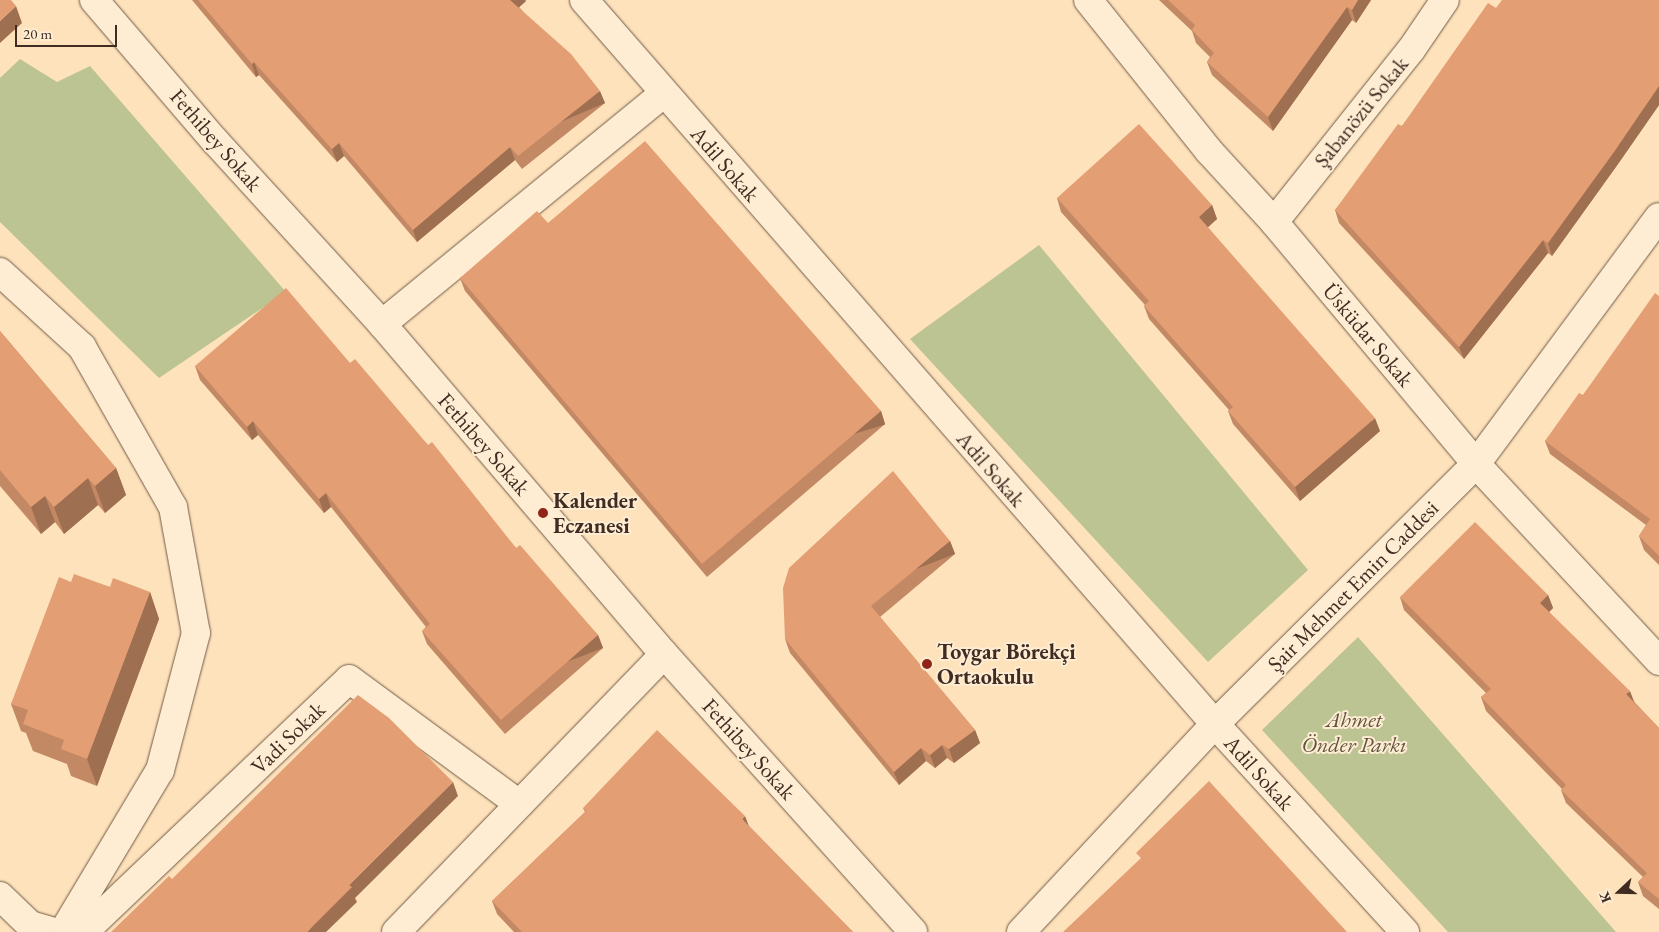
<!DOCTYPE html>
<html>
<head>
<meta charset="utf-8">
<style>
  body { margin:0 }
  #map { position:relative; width:1659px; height:932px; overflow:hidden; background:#fee2bb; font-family:"EB Garamond",serif }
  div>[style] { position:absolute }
  .green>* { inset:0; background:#bdc493 }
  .roads { filter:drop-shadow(0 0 1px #705a48) drop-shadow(0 0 1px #705a48) }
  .minor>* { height:28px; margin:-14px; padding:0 14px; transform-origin:14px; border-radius:14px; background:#feecd3 }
  .wall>* { inset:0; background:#c38864 }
  .shaded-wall>* { inset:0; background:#9f6f51; transform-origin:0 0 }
  .building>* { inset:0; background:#e39e74 }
  .dots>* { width:14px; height:14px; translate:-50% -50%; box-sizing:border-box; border:2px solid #feecd3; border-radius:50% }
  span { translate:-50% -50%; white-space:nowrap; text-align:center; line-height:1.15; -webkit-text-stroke:4px #feecd3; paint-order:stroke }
  .street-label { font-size:22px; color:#402c22 }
  .poi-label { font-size:22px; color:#402c22; font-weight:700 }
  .left { translate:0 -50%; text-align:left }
  .park-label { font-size:22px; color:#5f523e; font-style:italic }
  .north { position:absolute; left:1594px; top:867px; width:50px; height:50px; -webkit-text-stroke:4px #feecd3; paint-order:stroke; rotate:249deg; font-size:14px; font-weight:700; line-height:20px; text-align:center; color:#402c22 }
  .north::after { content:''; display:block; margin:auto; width:18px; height:22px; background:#402c22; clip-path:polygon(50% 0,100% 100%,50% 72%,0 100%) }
  .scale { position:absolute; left:15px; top:25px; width:102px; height:22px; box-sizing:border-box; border:2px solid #402c22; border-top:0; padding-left:6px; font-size:15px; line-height:18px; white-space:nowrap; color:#402c22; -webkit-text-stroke:4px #feecd3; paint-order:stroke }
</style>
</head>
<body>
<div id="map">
  <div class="green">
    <i style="clip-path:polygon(20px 59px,57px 82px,90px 66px,286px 292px,159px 378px,0 222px,0 78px)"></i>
    <i style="clip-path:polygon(1039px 245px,1308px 570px,1208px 662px,910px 339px)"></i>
    <i style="clip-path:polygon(1358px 637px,1616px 932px,1448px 932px,1262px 730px)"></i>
  </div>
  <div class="roads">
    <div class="minor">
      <i style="left:94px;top:0;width:186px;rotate:49.4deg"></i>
      <i style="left:215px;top:141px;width:248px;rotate:47.6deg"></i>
      <i style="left:382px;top:324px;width:434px;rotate:49.5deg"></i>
      <i style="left:664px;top:654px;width:373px;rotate:48.1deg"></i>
      <i style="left:584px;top:0;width:960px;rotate:48.93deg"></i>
      <i style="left:1215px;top:724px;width:282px;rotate:47.6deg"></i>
      <i style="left:1088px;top:0;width:193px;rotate:51.3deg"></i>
      <i style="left:1209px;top:151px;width:96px;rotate:47.5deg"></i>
      <i style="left:1274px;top:222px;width:315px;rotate:50.1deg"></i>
      <i style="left:1476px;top:464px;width:269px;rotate:47.1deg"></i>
      <i style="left:1274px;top:222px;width:220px;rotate:-51.5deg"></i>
      <i style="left:1411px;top:50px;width:60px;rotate:-55.8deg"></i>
      <i style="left:0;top:272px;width:111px;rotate:42.4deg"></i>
      <i style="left:82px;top:347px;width:184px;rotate:60.4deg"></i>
      <i style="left:173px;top:507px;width:128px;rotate:79.7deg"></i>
      <i style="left:196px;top:633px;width:142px;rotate:104.7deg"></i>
      <i style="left:160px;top:770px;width:189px;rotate:120.9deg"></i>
      <i style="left:382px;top:324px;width:363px;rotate:-39.3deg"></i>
      <i style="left:0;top:896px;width:42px;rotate:44deg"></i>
      <i style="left:30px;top:925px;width:26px;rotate:16deg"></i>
      <i style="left:68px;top:932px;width:25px;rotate:-18deg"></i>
      <i style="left:92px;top:924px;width:355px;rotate:-43.6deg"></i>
      <i style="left:349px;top:679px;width:211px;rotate:36.3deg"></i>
      <i style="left:396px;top:932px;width:386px;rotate:-46deg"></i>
      <i style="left:1021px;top:932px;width:284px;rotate:-47deg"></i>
      <i style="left:1215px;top:724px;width:368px;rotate:-44.9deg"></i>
      <i style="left:1476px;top:464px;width:307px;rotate:-53.5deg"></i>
    </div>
  </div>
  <div class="wall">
    <i style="clip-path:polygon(192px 0,525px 0,526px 1px,519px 7px,605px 103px,522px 169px,515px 160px,417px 242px,344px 156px,337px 162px,259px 75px,256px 77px)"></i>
    <i style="clip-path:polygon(1159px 0,1371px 0,1356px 23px,1352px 20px,1273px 131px,1212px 75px,1207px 62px,1210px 57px,1196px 43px,1192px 31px)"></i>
    <i style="clip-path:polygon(1659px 0,1659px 105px,1618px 164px,1552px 256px,1548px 253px,1464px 359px,1339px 223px,1335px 210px,1496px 8px)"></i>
    <i style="clip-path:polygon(1057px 198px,1212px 205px,1217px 219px,1207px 227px,1380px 431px,1300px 501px,1233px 424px,1228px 411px,1229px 410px,1149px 319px,1144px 306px,1145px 305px,1061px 212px)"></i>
    <i style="clip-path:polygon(548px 223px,881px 411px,885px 424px,707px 577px,465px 291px,460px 278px)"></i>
    <i style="clip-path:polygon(1659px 296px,1659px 565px,1644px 550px,1639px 536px,1646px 525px,1550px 454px,1545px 441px,1583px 395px)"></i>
    <i style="clip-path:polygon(0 331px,116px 468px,126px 495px,105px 513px,98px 505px,64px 534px,55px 522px,41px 534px,0 486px)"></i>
    <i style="clip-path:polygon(350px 363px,428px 445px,516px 548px,598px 635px,603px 648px,505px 734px,427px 644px,422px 631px,426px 627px,331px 507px,324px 513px,258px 435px,252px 440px,200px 380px,195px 366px)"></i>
    <i style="clip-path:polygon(950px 541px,955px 554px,880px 617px,975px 730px,980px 743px,954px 763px,947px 758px,935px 768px,926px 761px,899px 785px,790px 653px,785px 639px)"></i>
    <i style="clip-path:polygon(71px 582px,150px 592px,159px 619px,97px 786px,71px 776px,67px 764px,33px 751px,26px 733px,21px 731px,11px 704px)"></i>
    <i style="clip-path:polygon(1548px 595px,1553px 608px,1549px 612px,1659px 728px,1659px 909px,1643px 896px,1638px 882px,1643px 877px,1566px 803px,1561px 790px,1562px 789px,1486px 711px,1481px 697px,1486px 693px,1404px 610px,1400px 597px)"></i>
    <i style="clip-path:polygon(583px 808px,749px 826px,853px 932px,514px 932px,497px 914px,492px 901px,585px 812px)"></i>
  </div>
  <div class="shaded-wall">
    <i style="clip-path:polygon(510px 0,525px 0,526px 1px,514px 12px)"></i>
    <i style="clip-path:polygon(1358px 0,1371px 0,1356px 23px,1352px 10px)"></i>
    <i style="clip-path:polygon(16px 6px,22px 23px,0 43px,0 21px)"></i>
    <i style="clip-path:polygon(1347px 7px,1352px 20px,1273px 131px,1268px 117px)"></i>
    <i style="clip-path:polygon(254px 62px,259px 75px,256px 77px,252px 64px)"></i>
    <i style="clip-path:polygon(1659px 86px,1659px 105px,1618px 164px,1552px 256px,1548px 243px)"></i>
    <i style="left:600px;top:91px;width:13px;height:105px;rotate:67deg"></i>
    <i style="clip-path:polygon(339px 143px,344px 156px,337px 162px,332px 149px)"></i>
    <i style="clip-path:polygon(510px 147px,515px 160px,417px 242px,413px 230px)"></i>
    <i style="clip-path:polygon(1212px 205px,1217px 219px,1204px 231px,1199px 217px)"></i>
    <i style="clip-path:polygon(1543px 240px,1548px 253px,1464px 359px,1459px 347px)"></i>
    <i style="left:881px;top:411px;width:14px;height:235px;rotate:73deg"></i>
    <i style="clip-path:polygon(1375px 418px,1380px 431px,1300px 501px,1295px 487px)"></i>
    <i style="clip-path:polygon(253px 421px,258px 435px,252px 440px,247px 427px)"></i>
    <i style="clip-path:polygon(116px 468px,126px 495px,105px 513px,95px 486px)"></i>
    <i style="clip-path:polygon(88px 478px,98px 505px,64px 534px,54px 507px)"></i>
    <i style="clip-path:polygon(326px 493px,331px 507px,324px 513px,319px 499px)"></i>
    <i style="clip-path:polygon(45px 496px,55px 522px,41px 534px,31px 507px)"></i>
    <i style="left:950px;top:541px;width:14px;height:102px;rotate:69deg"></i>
    <i style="clip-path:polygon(150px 592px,159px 619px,97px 786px,87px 759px)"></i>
    <i style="clip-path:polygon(1548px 595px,1553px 608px,1545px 616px,1540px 603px)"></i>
    <i style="left:598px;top:635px;width:14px;height:129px;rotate:69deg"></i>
    <i style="clip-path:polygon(1630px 691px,1635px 704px,1626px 694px)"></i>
    <i style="clip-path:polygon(975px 730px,980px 743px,954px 763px,949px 749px)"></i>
    <i style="clip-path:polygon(942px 745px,947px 758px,935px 768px,930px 755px)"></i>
    <i style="clip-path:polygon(921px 748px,926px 761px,899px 785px,894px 772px)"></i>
    <i style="clip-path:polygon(453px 782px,458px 796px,355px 898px,357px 902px,326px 932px,307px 932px,349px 885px)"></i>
    <i style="clip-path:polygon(745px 816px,750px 829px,742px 819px)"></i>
  </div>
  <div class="building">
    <i style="clip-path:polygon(0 0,11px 0,16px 6px,0 21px)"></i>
    <i style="clip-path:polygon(198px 0,510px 0,571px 54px,600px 91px,518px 156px,510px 147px,413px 230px,339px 143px,332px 149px,254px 62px,252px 64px)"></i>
    <i style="clip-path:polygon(1168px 0,1358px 0,1352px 10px,1347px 7px,1268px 117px,1207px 62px,1214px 53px,1192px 30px,1195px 25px)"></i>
    <i style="clip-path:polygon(1502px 0,1659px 0,1659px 86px,1614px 152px,1548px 243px,1543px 240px,1459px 347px,1335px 210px,1398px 124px,1402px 126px,1488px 3px,1496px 8px)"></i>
    <i style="clip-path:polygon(1139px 124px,1212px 205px,1199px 217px,1375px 418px,1295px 487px,1228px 411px,1233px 407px,1144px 306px,1149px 301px,1057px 198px)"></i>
    <i style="clip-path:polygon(645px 141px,881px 411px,702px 564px,460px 278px,537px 211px,548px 223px)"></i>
    <i style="clip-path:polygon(286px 288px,350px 363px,355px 359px,428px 445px,432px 442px,516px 548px,520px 545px,598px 635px,501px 720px,422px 631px,430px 624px,326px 493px,319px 499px,253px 421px,247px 427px,195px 366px)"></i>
    <i style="clip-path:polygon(1655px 293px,1659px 296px,1659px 556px,1639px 536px,1650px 519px,1545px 441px,1579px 393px,1583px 395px)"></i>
    <i style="clip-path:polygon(0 331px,116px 468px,95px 486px,88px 478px,54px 507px,45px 496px,31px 507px,0 470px)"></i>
    <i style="clip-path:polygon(893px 471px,950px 541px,871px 606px,975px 730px,949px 749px,942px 745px,930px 755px,921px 748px,894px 772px,785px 639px,783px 588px,789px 568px)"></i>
    <i style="clip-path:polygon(1475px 522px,1548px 595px,1540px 603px,1630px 691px,1626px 694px,1659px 728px,1659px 899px,1638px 882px,1647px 873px,1561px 790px,1566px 785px,1481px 697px,1491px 689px,1400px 597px)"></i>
    <i style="clip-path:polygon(74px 574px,110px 587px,113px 578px,150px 592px,87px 759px,61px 749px,64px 740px,23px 724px,28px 710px,11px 704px,59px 577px,71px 582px)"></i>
    <i style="clip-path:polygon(358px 695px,389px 718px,453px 782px,349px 885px,352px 887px,307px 932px,111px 932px,169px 876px,172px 879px)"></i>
    <i style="clip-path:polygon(657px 730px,745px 816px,742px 819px,853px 932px,522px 932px,492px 901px,586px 811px,583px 808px)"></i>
    <i style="clip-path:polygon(1209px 781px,1347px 932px,1063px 932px,1141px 858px,1136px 853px)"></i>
  </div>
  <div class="dots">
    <i style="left:543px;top:513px;background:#8f2418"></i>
    <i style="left:927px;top:664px;background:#8f2418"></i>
  </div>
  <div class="street-label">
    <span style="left:1361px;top:112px;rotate:-51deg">Şabanözü Sokak</span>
    <span style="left:216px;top:140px;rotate:49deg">Fethibey Sokak</span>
    <span style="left:725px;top:164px;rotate:49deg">Adil Sokak</span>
    <span style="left:1368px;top:335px;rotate:50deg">Üsküdar Sokak</span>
    <span style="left:484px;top:444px;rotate:49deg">Fethibey Sokak</span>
    <span style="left:991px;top:469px;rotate:49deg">Adil Sokak</span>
    <span style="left:1353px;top:586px;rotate:-45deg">Şair Mehmet Emin Caddesi</span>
    <span style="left:288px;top:738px;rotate:-44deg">Vadi Sokak</span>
    <span style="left:749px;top:749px;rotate:48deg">Fethibey Sokak</span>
    <span style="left:1259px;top:773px;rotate:48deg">Adil Sokak</span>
  </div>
  <div class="poi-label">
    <span class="left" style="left:553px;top:513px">Kalender<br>Eczanesi</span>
    <span class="left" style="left:937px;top:664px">Toygar Börekçi<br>Ortaokulu</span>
  </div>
  <div class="park-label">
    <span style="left:1354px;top:732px">Ahmet<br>Önder Parkı</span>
  </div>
  <div class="north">K</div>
  <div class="scale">20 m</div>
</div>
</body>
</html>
